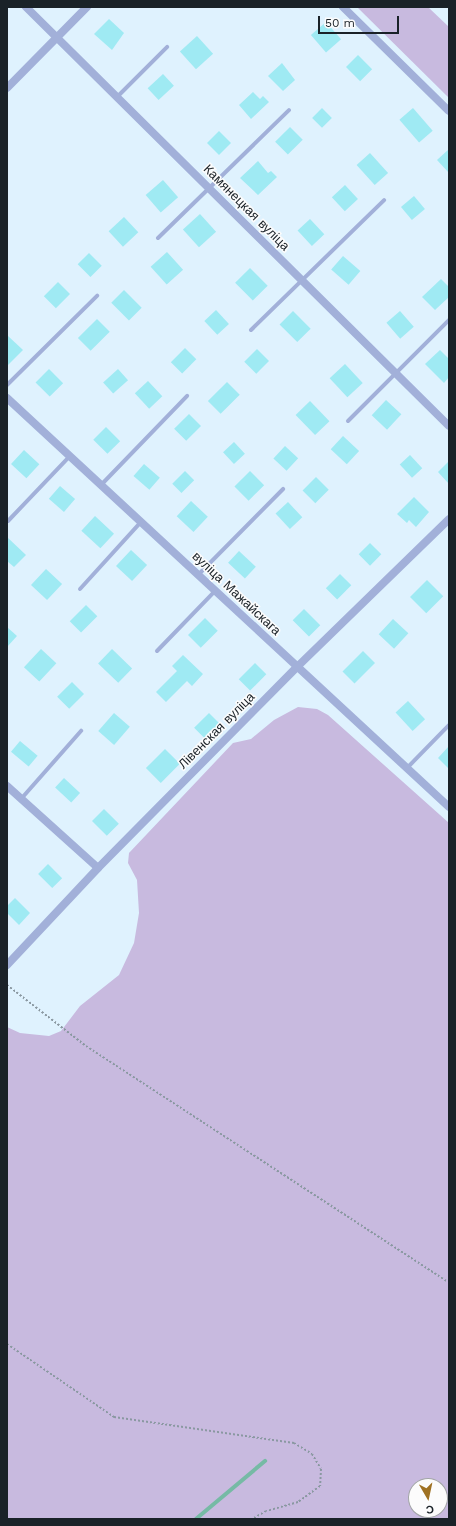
<!DOCTYPE html>
<html>
<head>
<meta charset="utf-8">
<style>
  body { margin:0 }
  #map { position:relative; width:456px; height:1526px; overflow:hidden; background:#dff2fe; font-family:"Work Sans",sans-serif }
  div>[style] { position:absolute }
  .green>* { inset:0; background:#c8badf }
  .stream>* { height:3.5px; margin:-1.75px; padding:0 1.75px; transform-origin:1.75px; border-radius:1.75px; background:#76baa5 }
  .building>* { inset:0; background:#9feaf3; transform-origin:0 0 }
  .path>* { height:2px; margin-top:-1px; transform-origin:0; background:repeating-linear-gradient(90deg,#8a98a1 0 2px,transparent 0 4px) }
  .service>* { height:4px; margin:-2px; padding:0 2px; transform-origin:2px; border-radius:2px; background:#a2b0d9 }
  .minor>* { height:8px; margin:-4px; padding:0 4px; transform-origin:4px; border-radius:4px; background:#a2b0d9 }
  span { translate:-50% -50%; white-space:nowrap; text-align:center; line-height:1.15; -webkit-text-stroke:3px #fcfcfc; paint-order:stroke }
  .street-label { font-size:13px; color:#1a2228 }
  .frame { position:absolute; inset:0; border:8px solid #1a2228; pointer-events:none }
  .north { position:absolute; left:408px; top:1478px; width:40px; height:40px; box-sizing:border-box; background:#fcfcfc; border:1px solid #a2a5a7; border-radius:50%; rotate:171deg; font-size:11px; font-weight:700; line-height:16px; text-align:center; color:#1a2228 }
  .north::after { content:''; display:block; margin:auto; width:14px; height:18px; background:#9f7122; clip-path:polygon(50% 0,100% 100%,50% 72%,0 100%) }
  .scale { position:absolute; left:318px; top:16px; width:81px; height:18px; box-sizing:border-box; border:2px solid #1a2228; border-top:0; padding-left:5px; font-size:12px; line-height:14px; white-space:nowrap; color:#1a2228; -webkit-text-stroke:3px #fcfcfc; paint-order:stroke }
</style>
</head>
<body>
<div id="map">
  <div class="green">
    <i style="clip-path:polygon(357px 7px,428px 7px,449px 27px,449px 98px)"></i>
    <i style="clip-path:polygon(evenodd,298px 707px,317px 709px,328px 715px,449px 823px,449px 1519px,7px 1519px,7px 1027px,20px 1033px,49px 1036px,61px 1031px,80px 1006px,119px 975px,134px 943px,139px 913px,137px 880px,128px 863px,129px 853px,233px 743px,251px 739px,274px 720px,298px 707px,416px 1486px,440px 1486px,440px 1510px,416px 1510px,416px 1486px)"></i>
  </div>
  <div class="stream">
    <i style="left:196px;top:1519px;width:90px;rotate:-40deg"></i>
  </div>
  <div class="building">
    <i style="clip-path:polygon(109px 19px,124px 33px,112px 50px,94px 34px)"></i>
    <i style="left:326px;top:22px;width:23px;height:20px;rotate:49deg"></i>
    <i style="left:197px;top:36px;width:24px;height:23px;rotate:48deg"></i>
    <i style="left:358px;top:55px;width:20px;height:17px;rotate:45deg"></i>
    <i style="clip-path:polygon(282px 63px,295px 80px,283px 91px,268px 76px)"></i>
    <i style="left:163px;top:74px;width:16px;height:21px;rotate:47deg"></i>
    <i style="clip-path:polygon(253px 92px,260px 99px,263px 96px,269px 102px,251px 119px,239px 105px)"></i>
    <i style="left:322px;top:108px;width:14px;height:14px;rotate:45deg"></i>
    <i style="left:413px;top:108px;width:30px;height:18px;rotate:49deg"></i>
    <i style="left:290px;top:127px;width:18px;height:21px;rotate:45deg"></i>
    <i style="left:219px;top:131px;width:17px;height:17px;rotate:45deg"></i>
    <i style="clip-path:polygon(449px 149px,449px 173px,437px 160px)"></i>
    <i style="left:370px;top:153px;width:27px;height:18px;rotate:48deg"></i>
    <i style="clip-path:polygon(258px 161px,268px 173px,271px 171px,277px 177px,258px 195px,240px 178px)"></i>
    <i style="left:163px;top:180px;width:23px;height:23px;rotate:49deg"></i>
    <i style="left:345px;top:185px;width:19px;height:18px;rotate:47deg"></i>
    <i style="left:414px;top:196px;width:17px;height:17px;rotate:50deg"></i>
    <i style="left:200px;top:214px;width:24px;height:23px;rotate:48deg"></i>
    <i style="left:124px;top:217px;width:21px;height:21px;rotate:47deg"></i>
    <i style="left:310px;top:219px;width:21px;height:17px;rotate:47deg"></i>
    <i style="left:167px;top:252px;width:24px;height:22px;rotate:48deg"></i>
    <i style="left:89px;top:253px;width:18px;height:16px;rotate:45deg"></i>
    <i style="left:343px;top:256px;width:23px;height:18px;rotate:41deg"></i>
    <i style="left:250px;top:268px;width:25px;height:21px;rotate:45deg"></i>
    <i style="clip-path:polygon(441px 279px,449px 287px,449px 297px,435px 310px,422px 297px)"></i>
    <i style="left:58px;top:282px;width:17px;height:20px;rotate:45deg"></i>
    <i style="left:124px;top:290px;width:25px;height:18px;rotate:45deg"></i>
    <i style="left:216px;top:310px;width:19px;height:16px;rotate:47deg"></i>
    <i style="left:293px;top:311px;width:25px;height:19px;rotate:45deg"></i>
    <i style="left:400px;top:311px;width:21px;height:18px;rotate:49deg"></i>
    <i style="left:97px;top:319px;width:18px;height:27px;rotate:45deg"></i>
    <i style="clip-path:polygon(7px 335px,23px 350px,7px 366px)"></i>
    <i style="left:185px;top:348px;width:16px;height:20px;rotate:45deg"></i>
    <i style="left:257px;top:349px;width:17px;height:18px;rotate:45deg"></i>
    <i style="clip-path:polygon(440px 350px,449px 359px,449px 377px,444px 383px,425px 364px)"></i>
    <i style="left:345px;top:364px;width:26px;height:21px;rotate:47deg"></i>
    <i style="left:49px;top:369px;width:20px;height:19px;rotate:45deg"></i>
    <i style="left:118px;top:369px;width:15px;height:20px;rotate:48deg"></i>
    <i style="left:148px;top:381px;width:21px;height:18px;rotate:47deg"></i>
    <i style="left:227px;top:382px;width:18px;height:27px;rotate:45deg"></i>
    <i style="left:386px;top:400px;width:21px;height:21px;rotate:43deg"></i>
    <i style="left:310px;top:401px;width:28px;height:20px;rotate:46deg"></i>
    <i style="left:189px;top:414px;width:17px;height:21px;rotate:45deg"></i>
    <i style="left:106px;top:427px;width:20px;height:18px;rotate:45deg"></i>
    <i style="left:343px;top:436px;width:22px;height:18px;rotate:43deg"></i>
    <i style="left:234px;top:442px;width:16px;height:15px;rotate:47deg"></i>
    <i style="left:285px;top:446px;width:18px;height:17px;rotate:43deg"></i>
    <i style="left:24px;top:450px;width:21px;height:19px;rotate:43deg"></i>
    <i style="left:410px;top:455px;width:18px;height:14px;rotate:47deg"></i>
    <i style="clip-path:polygon(449px 461px,449px 484px,438px 472px)"></i>
    <i style="left:144px;top:464px;width:21px;height:16px;rotate:41deg"></i>
    <i style="left:185px;top:471px;width:13px;height:18px;rotate:45deg"></i>
    <i style="left:250px;top:471px;width:20px;height:22px;rotate:45deg"></i>
    <i style="left:316px;top:477px;width:18px;height:19px;rotate:45deg"></i>
    <i style="left:60px;top:486px;width:20px;height:17px;rotate:41deg"></i>
    <i style="clip-path:polygon(414px 497px,429px 512px,416px 527px,409px 520px,407px 523px,397px 514px)"></i>
    <i style="left:191px;top:501px;width:23px;height:21px;rotate:43deg"></i>
    <i style="left:288px;top:502px;width:21px;height:17px;rotate:47deg"></i>
    <i style="left:95px;top:516px;width:26px;height:20px;rotate:43deg"></i>
    <i style="clip-path:polygon(7px 537px,26px 555px,14px 567px,7px 561px)"></i>
    <i style="left:370px;top:543px;width:16px;height:16px;rotate:45deg"></i>
    <i style="left:131px;top:550px;width:22px;height:22px;rotate:43deg"></i>
    <i style="left:239px;top:551px;width:23px;height:16px;rotate:43deg"></i>
    <i style="left:46px;top:569px;width:22px;height:22px;rotate:43deg"></i>
    <i style="left:340px;top:574px;width:16px;height:20px;rotate:45deg"></i>
    <i style="left:427px;top:580px;width:23px;height:24px;rotate:45deg"></i>
    <i style="left:86px;top:605px;width:16px;height:23px;rotate:45deg"></i>
    <i style="left:304px;top:609px;width:23px;height:16px;rotate:45deg"></i>
    <i style="left:205px;top:618px;width:18px;height:24px;rotate:45deg"></i>
    <i style="left:393px;top:619px;width:21px;height:21px;rotate:43deg"></i>
    <i style="clip-path:polygon(7px 627px,17px 636px,7px 647px)"></i>
    <i style="left:41px;top:649px;width:21px;height:25px;rotate:43deg"></i>
    <i style="left:112px;top:649px;width:28px;height:20px;rotate:44deg"></i>
    <i style="left:363px;top:651px;width:17px;height:29px;rotate:45deg"></i>
    <i style="clip-path:polygon(183px 655px,203px 674px,192px 686px,187px 681px,166px 702px,156px 692px,177px 671px,172px 666px)"></i>
    <i style="left:255px;top:663px;width:16px;height:23px;rotate:45deg"></i>
    <i style="left:72px;top:682px;width:17px;height:21px;rotate:45deg"></i>
    <i style="left:408px;top:701px;width:25px;height:17px;rotate:47deg"></i>
    <i style="left:114px;top:713px;width:21px;height:24px;rotate:41deg"></i>
    <i style="left:209px;top:713px;width:18px;height:21px;rotate:45deg"></i>
    <i style="left:20px;top:741px;width:23px;height:14px;rotate:40deg"></i>
    <i style="clip-path:polygon(449px 746px,449px 769px,438px 758px)"></i>
    <i style="left:165px;top:749px;width:21px;height:27px;rotate:45deg"></i>
    <i style="left:64px;top:778px;width:22px;height:13px;rotate:43deg"></i>
    <i style="left:104px;top:809px;width:21px;height:17px;rotate:45deg"></i>
    <i style="left:48px;top:864px;width:20px;height:14px;rotate:45deg"></i>
    <i style="clip-path:polygon(15px 898px,30px 913px,19px 925px,7px 913px,7px 906px)"></i>
  </div>
  <div class="path">
    <i style="left:7px;top:985px;width:100px;rotate:37.7deg"></i>
    <i style="left:86px;top:1046px;width:434px;rotate:33.1deg"></i>
    <i style="left:7px;top:1344px;width:130px;rotate:34.3deg"></i>
    <i style="left:114px;top:1417px;width:182px;rotate:8.2deg"></i>
    <i style="left:294px;top:1443px;width:21px;rotate:31deg"></i>
    <i style="left:312px;top:1454px;width:17px;rotate:59deg"></i>
    <i style="left:321px;top:1469px;width:17px;rotate:93deg"></i>
    <i style="left:320px;top:1486px;width:27px;rotate:144deg"></i>
    <i style="left:298px;top:1502px;width:33px;rotate:164deg"></i>
    <i style="left:266px;top:1511px;width:16px;rotate:150deg"></i>
  </div>
  <div class="service">
    <i style="left:117px;top:97px;width:71px;rotate:-45deg"></i>
    <i style="left:158px;top:238px;width:183px;rotate:-44.3deg"></i>
    <i style="left:251px;top:330px;width:186px;rotate:-44.3deg"></i>
    <i style="left:7px;top:385px;width:127px;rotate:-44.7deg"></i>
    <i style="left:348px;top:421px;width:143px;rotate:-45deg"></i>
    <i style="left:101px;top:485px;width:124px;rotate:-46deg"></i>
    <i style="left:8px;top:521px;width:90px;rotate:-46.4deg"></i>
    <i style="left:198px;top:575px;width:121px;rotate:-45.3deg"></i>
    <i style="left:80px;top:589px;width:91px;rotate:-47.7deg"></i>
    <i style="left:157px;top:651px;width:83px;rotate:-46deg"></i>
    <i style="left:407px;top:768px;width:60px;rotate:-45.7deg"></i>
    <i style="left:21px;top:799px;width:91px;rotate:-48.6deg"></i>
  </div>
  <div class="minor">
    <i style="left:26px;top:7px;width:595px;rotate:44.73deg"></i>
    <i style="left:343px;top:7px;width:148px;rotate:44.5deg"></i>
    <i style="left:7px;top:88px;width:114px;rotate:-45.4deg"></i>
    <i style="left:7px;top:398px;width:602px;rotate:42.78deg"></i>
    <i style="left:7px;top:786px;width:122px;rotate:42deg"></i>
    <i style="left:7px;top:965px;width:133px;rotate:-46.8deg"></i>
    <i style="left:98px;top:868px;width:283px;rotate:-45.3deg"></i>
    <i style="left:297px;top:667px;width:212px;rotate:-44.2deg"></i>
  </div>
  <div class="street-label">
    <span style="left:246px;top:208px;rotate:45deg">Камянецкая вуліца</span>
    <span style="left:236px;top:594px;rotate:43deg">вуліца Мажайскага</span>
    <span style="left:217px;top:731px;rotate:-45deg">Лівенская вуліца</span>
  </div>
  <div class="frame"></div>
  <div class="north">С</div>
  <div class="scale">50 m</div>
</div>
</body>
</html>
